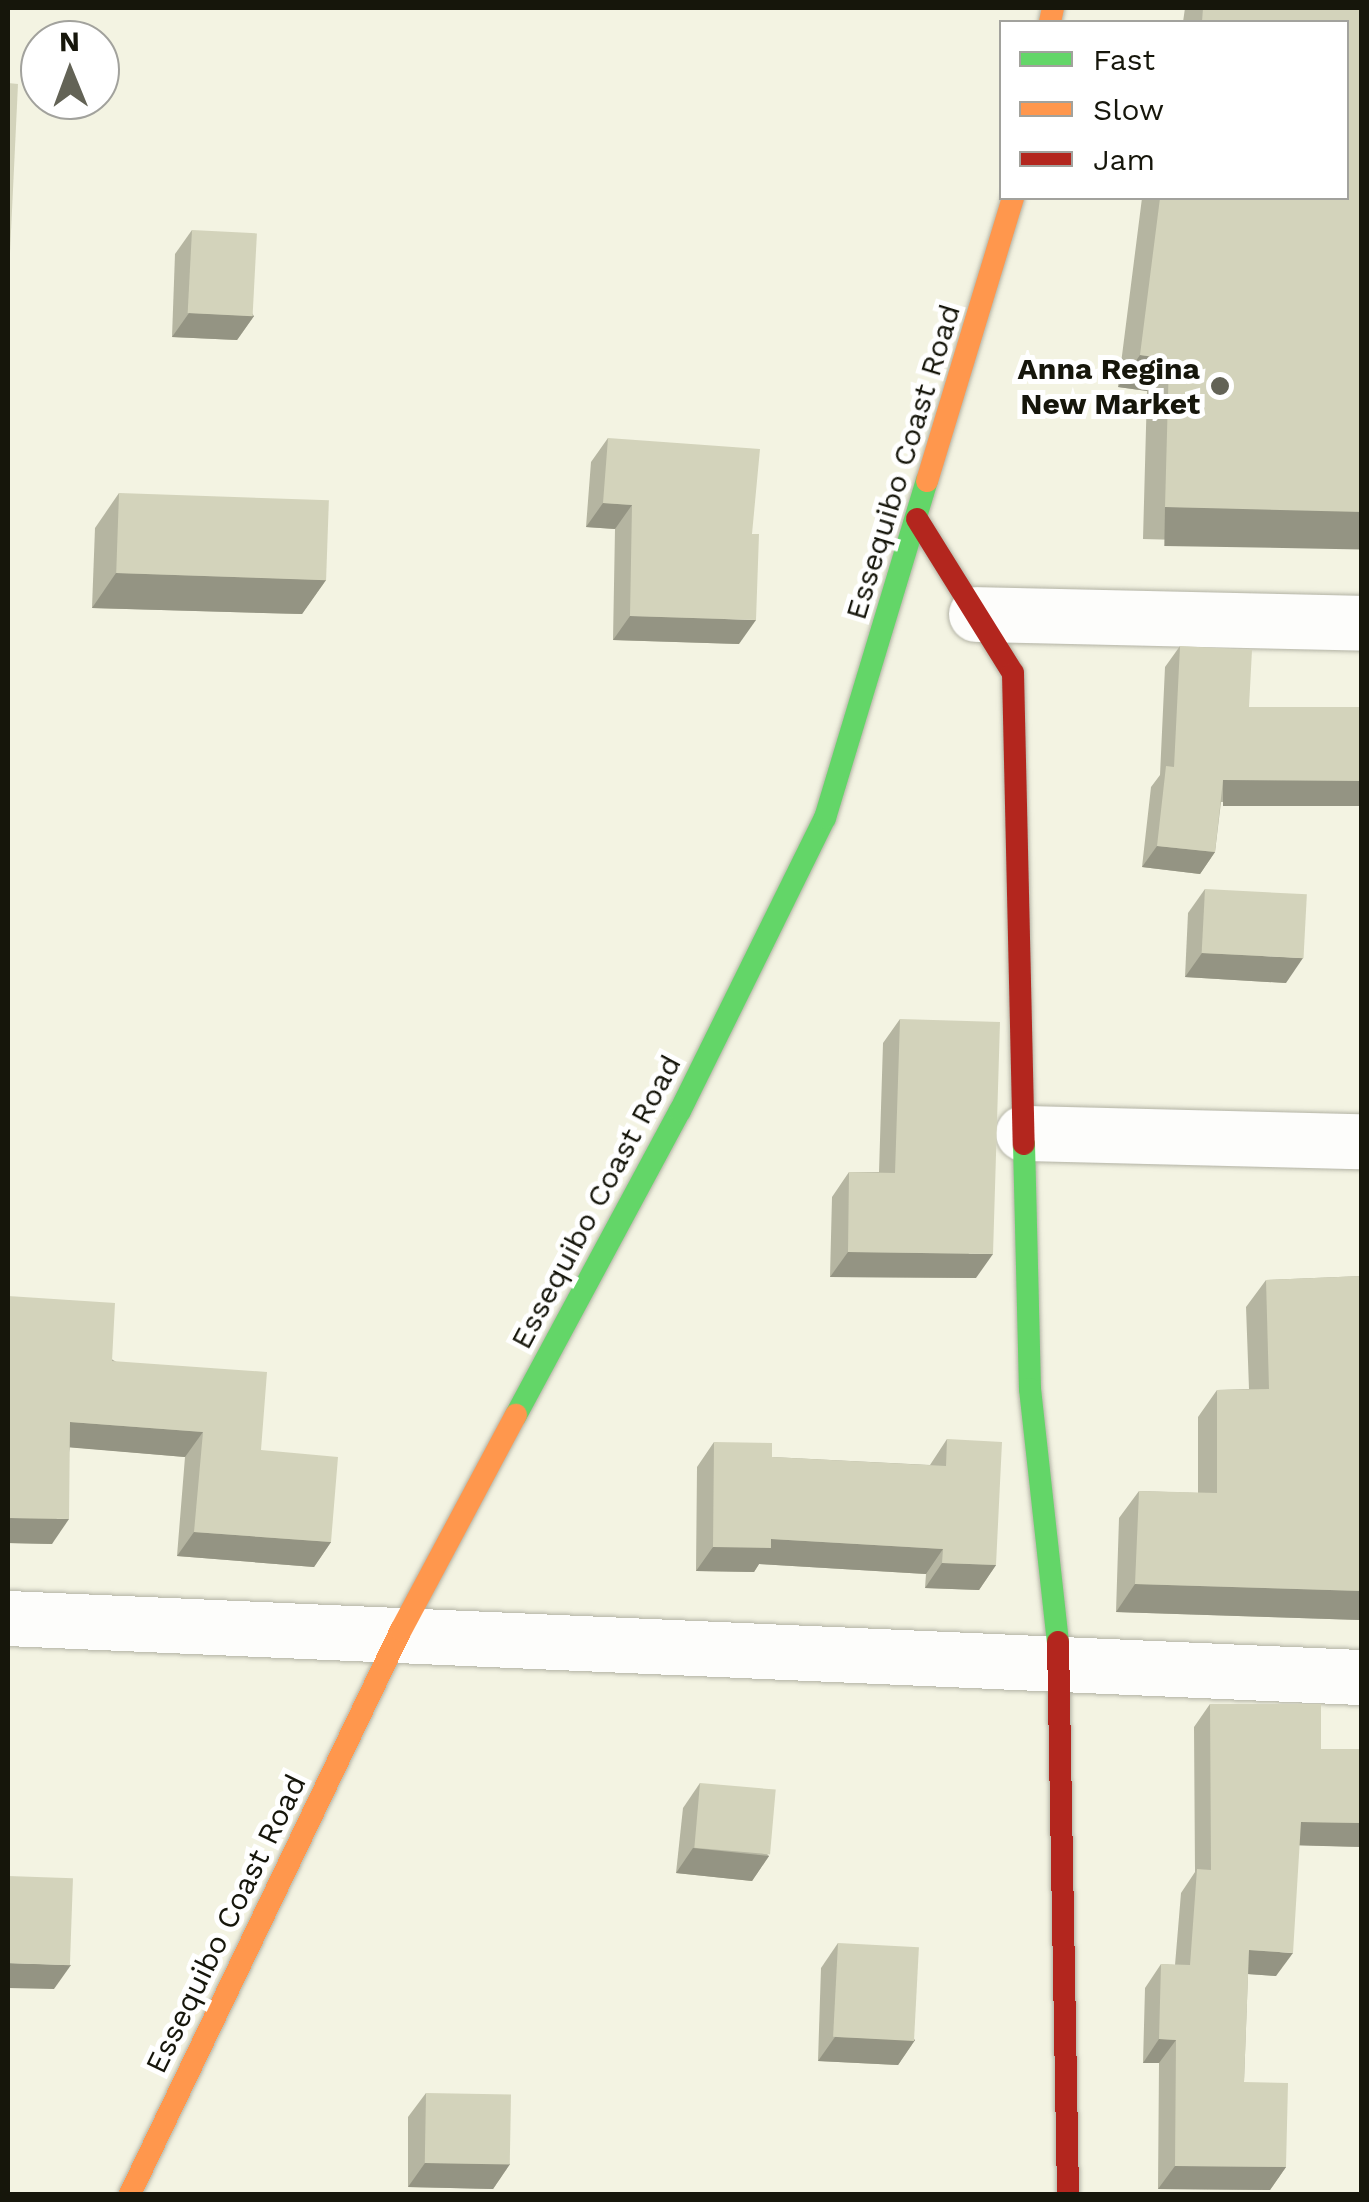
<!DOCTYPE html>
<html>
<head>
<meta charset="utf-8">
<style>
  body { margin:0 }
  #map { position:relative; width:1369px; height:2202px; overflow:hidden; background:#f3f3e2; font-family:"Work Sans",sans-serif }
  div>[style] { position:absolute }
  .roads { filter:drop-shadow(0 0 2px #b2b2a4) drop-shadow(0 0 2px #b2b2a4) }
  .street>* { height:55px; margin:-27.5px; padding:0 27.5px; transform-origin:27.5px; border-radius:27.5px; background:#fdfdfb }
  .fast>* { height:22px; margin:-11px; padding:0 11px; transform-origin:11px; border-radius:11px; background:#63d668 }
  .slow>* { height:22px; margin:-11px; padding:0 11px; transform-origin:11px; border-radius:11px; background:#ff974d }
  .jam>* { height:22px; margin:-11px; padding:0 11px; transform-origin:11px; border-radius:11px; background:#b3261e }
  .wall>* { inset:0; background:#b5b5a1 }
  .shaded-wall>* { inset:0; background:#949483; transform-origin:0 0 }
  .building>* { inset:0; background:#d3d3bb; transform-origin:0 0 }
  .dots>* { width:28px; height:28px; translate:-50% -50%; box-sizing:border-box; border:5px solid #fff; border-radius:50% }
  span { translate:-50% -50%; white-space:nowrap; text-align:center; line-height:1.15; -webkit-text-stroke:10px #fff; paint-order:stroke }
  .poi-label { font-size:30px; color:#16160b; font-weight:700 }
  .right { translate:-100% -50%; text-align:right }
  .street-label { font-size:30px; color:#16160b }
  .frame { position:absolute; inset:0; border:10px solid #16160b; pointer-events:none }
  .legend { position:absolute; left:999px; top:20px; width:350px; height:180px; box-sizing:border-box; background:#fff; border:2px solid #a2a29d; margin:0; padding:12px 18px; list-style:none; font-size:30px; color:#16160b }
  .legend li { display:flex; align-items:center; gap:20px; height:50px }
  .legend b { width:50px; border:2px solid #a2a29d }
  .north { position:absolute; left:20px; top:20px; width:100px; height:100px; box-sizing:border-box; background:#fff; border:2px solid #a2a29d; border-radius:50%; rotate:359deg; font-size:28px; font-weight:700; line-height:40px; text-align:center; color:#16160b }
  .north::after { content:''; display:block; margin:auto; width:35px; height:45px; background:#636356; clip-path:polygon(50% 0,100% 100%,50% 72%,0 100%) }
</style>
</head>
<body>
<div id="map">
  <div class="roads">
    <div class="street">
      <i style="left:976px;top:614px;width:386px;rotate:1.3deg"></i>
      <i style="left:1023px;top:1133px;width:339px;rotate:1.4deg"></i>
      <i style="left:8px;top:1618px;width:1355px;rotate:2.5deg"></i>
    </div>
    <div class="fast">
      <i style="left:1024px;top:1144px;width:245px;rotate:88.6deg"></i>
      <i style="left:1030px;top:1389px;width:255px;rotate:83.7deg"></i>
      <i style="left:516px;top:1415px;width:345px;rotate:-61.7deg"></i>
      <i style="left:680px;top:1111px;width:327px;rotate:-63.7deg"></i>
      <i style="left:825px;top:818px;width:352px;rotate:-73.2deg"></i>
    </div>
    <div class="slow">
      <i style="left:1050px;top:22px;width:14px;rotate:-78deg"></i>
      <i style="left:927px;top:481px;width:296px;rotate:-73.1deg"></i>
      <i style="left:130px;top:2194px;width:626px;rotate:-64.34deg"></i>
      <i style="left:401px;top:1630px;width:244px;rotate:-61.9deg"></i>
    </div>
    <div class="jam">
      <i style="left:917px;top:519px;width:181px;rotate:58.1deg"></i>
      <i style="left:1013px;top:673px;width:471px;rotate:88.7deg"></i>
      <i style="left:1058px;top:1642px;width:552px;rotate:88.96deg"></i>
    </div>
  </div>
  <div class="wall">
    <i style="clip-path:polygon(1185px 8px,1362px 8px,1362px 545px,1143px 539px,1147px 391px,1118px 387px,1142px 198px,1346px 198px,1346px 22px,1183px 22px)"></i>
    <i style="clip-path:polygon(192px 230px,254px 316px,237px 340px,172px 337px,175px 254px)"></i>
    <i style="clip-path:polygon(608px 438px,739px 644px,613px 640px,615px 529px,586px 527px,591px 462px)"></i>
    <i style="clip-path:polygon(119px 493px,326px 580px,302px 614px,92px 608px,95px 528px)"></i>
    <i style="clip-path:polygon(1180px 646px,1249px 707px,1362px 707px,1362px 803px,1221px 802px,1215px 852px,1200px 874px,1142px 867px,1151px 787px,1160px 775px,1165px 667px)"></i>
    <i style="clip-path:polygon(1205px 889px,1286px 983px,1185px 977px,1188px 913px)"></i>
    <i style="clip-path:polygon(900px 1019px,976px 1278px,830px 1277px,832px 1197px,849px 1172px,879px 1172px,883px 1043px)"></i>
    <i style="clip-path:polygon(1362px 1276px,1362px 1618px,1360px 1620px,1116px 1612px,1119px 1518px,1139px 1491px,1198px 1493px,1198px 1417px,1217px 1390px,1249px 1389px,1246px 1307px,1266px 1280px)"></i>
    <i style="clip-path:polygon(8px 1296px,261px 1450px,331px 1542px,314px 1567px,177px 1556px,185px 1457px,70px 1447px,52px 1544px,8px 1543px)"></i>
    <i style="clip-path:polygon(947px 1439px,996px 1565px,979px 1590px,925px 1588px,926px 1574px,759px 1564px,754px 1572px,696px 1571px,697px 1467px,714px 1442px,772px 1457px,930px 1465px)"></i>
    <i style="clip-path:polygon(1210px 1704px,1321px 1749px,1362px 1749px,1362px 1847px,1299px 1845px,1276px 1976px,1248px 1974px,1244px 2082px,1286px 2167px,1270px 2190px,1158px 2189px,1159px 2063px,1143px 2063px,1145px 1988px,1161px 1964px,1175px 1965px,1181px 1893px,1195px 1872px,1194px 1727px)"></i>
    <i style="clip-path:polygon(700px 1783px,769px 1856px,752px 1881px,676px 1873px,683px 1808px)"></i>
    <i style="clip-path:polygon(838px 1943px,915px 2040px,898px 2065px,818px 2061px,821px 1968px)"></i>
    <i style="clip-path:polygon(426px 2093px,510px 2164px,493px 2189px,408px 2187px,408px 2117px)"></i>
  </div>
  <div class="shaded-wall">
    <i style="clip-path:polygon(189px 313px,254px 316px,237px 340px,172px 337px)"></i>
    <i style="clip-path:polygon(1140px 355px,1169px 359px,1147px 391px,1118px 387px)"></i>
    <i style="clip-path:polygon(603px 503px,632px 505px,615px 529px,586px 527px)"></i>
    <i style="left:1165px;top:507px;width:197px;height:39px;rotate:1deg"></i>
    <i style="clip-path:polygon(116px 573px,326px 580px,302px 614px,92px 608px)"></i>
    <i style="clip-path:polygon(630px 616px,756px 620px,739px 644px,613px 640px)"></i>
    <i style="left:1223px;top:780px;width:139px;height:26px"></i>
    <i style="clip-path:polygon(1157px 846px,1215px 852px,1200px 874px,1142px 867px)"></i>
    <i style="clip-path:polygon(1202px 953px,1303px 958px,1286px 983px,1185px 977px)"></i>
    <i style="clip-path:polygon(848px 1252px,993px 1254px,976px 1278px,830px 1277px)"></i>
    <i style="clip-path:polygon(70px 1422px,203px 1432px,185px 1457px,53px 1446px)"></i>
    <i style="clip-path:polygon(8px 1518px,69px 1519px,52px 1544px,8px 1543px)"></i>
    <i style="clip-path:polygon(194px 1532px,331px 1542px,314px 1567px,177px 1556px)"></i>
    <i style="clip-path:polygon(771px 1539px,943px 1549px,926px 1574px,759px 1564px,754px 1572px,696px 1571px,713px 1547px)"></i>
    <i style="clip-path:polygon(942px 1563px,996px 1565px,979px 1590px,925px 1588px)"></i>
    <i style="clip-path:polygon(1135px 1584px,1362px 1591px,1362px 1618px,1360px 1620px,1116px 1612px)"></i>
    <i style="clip-path:polygon(1301px 1822px,1362px 1823px,1362px 1847px,1284px 1845px)"></i>
    <i style="clip-path:polygon(693px 1848px,769px 1856px,752px 1881px,676px 1873px)"></i>
    <i style="clip-path:polygon(1249px 1950px,1293px 1953px,1276px 1976px,1233px 1973px)"></i>
    <i style="clip-path:polygon(8px 1963px,71px 1965px,54px 1989px,8px 1988px)"></i>
    <i style="clip-path:polygon(835px 2037px,915px 2040px,898px 2065px,818px 2061px)"></i>
    <i style="clip-path:polygon(1159px 2039px,1176px 2040px,1159px 2063px,1143px 2063px)"></i>
    <i style="clip-path:polygon(425px 2163px,510px 2164px,493px 2189px,408px 2187px)"></i>
    <i style="clip-path:polygon(1175px 2166px,1286px 2167px,1270px 2190px,1158px 2189px)"></i>
  </div>
  <div class="building">
    <i style="clip-path:polygon(1203px 8px,1362px 8px,1362px 512px,1165px 507px,1169px 359px,1140px 355px,1160px 198px,1346px 198px,1346px 22px,1202px 22px)"></i>
    <i style="clip-path:polygon(8px 83px,18px 84px,8px 295px)"></i>
    <i style="left:192px;top:230px;width:65px;height:83px;rotate:3deg"></i>
    <i style="clip-path:polygon(608px 438px,760px 449px,752px 534px,759px 534px,756px 620px,630px 616px,632px 505px,603px 503px)"></i>
    <i style="left:119px;top:493px;width:210px;height:80px;rotate:2deg"></i>
    <i style="clip-path:polygon(1180px 646px,1252px 650px,1249px 707px,1362px 707px,1362px 781px,1223px 780px,1215px 852px,1157px 846px,1166px 766px,1174px 767px)"></i>
    <i style="left:1205px;top:889px;width:102px;height:64px;rotate:3deg"></i>
    <i style="clip-path:polygon(900px 1019px,1000px 1022px,993px 1254px,848px 1252px,849px 1172px,895px 1173px)"></i>
    <i style="clip-path:polygon(1362px 1276px,1362px 1591px,1135px 1584px,1139px 1491px,1217px 1493px,1217px 1390px,1269px 1389px,1266px 1280px)"></i>
    <i style="clip-path:polygon(8px 1296px,115px 1303px,112px 1361px,267px 1372px,261px 1450px,338px 1457px,331px 1542px,194px 1532px,203px 1432px,70px 1422px,69px 1519px,8px 1518px)"></i>
    <i style="clip-path:polygon(947px 1439px,1002px 1442px,996px 1565px,942px 1563px,943px 1549px,771px 1539px,771px 1548px,713px 1547px,714px 1442px,772px 1443px,772px 1457px,946px 1466px)"></i>
    <i style="clip-path:polygon(1210px 1704px,1321px 1704px,1321px 1749px,1362px 1749px,1362px 1823px,1301px 1822px,1293px 1953px,1249px 1950px,1244px 2082px,1288px 2083px,1286px 2167px,1175px 2166px,1176px 2040px,1159px 2039px,1161px 1964px,1190px 1965px,1197px 1869px,1211px 1870px)"></i>
    <i style="left:700px;top:1783px;width:76px;height:65px;rotate:5deg"></i>
    <i style="left:8px;top:1876px;width:65px;height:87px;rotate:2deg"></i>
    <i style="left:838px;top:1943px;width:81px;height:94px;rotate:3deg"></i>
    <i style="left:426px;top:2093px;width:85px;height:70px;rotate:1deg"></i>
  </div>
  <div class="dots">
    <i style="left:1220px;top:386px;background:#636356"></i>
  </div>
  <div class="poi-label">
    <span class="right" style="left:1200px;top:386px">Anna Regina<br>New Market</span>
  </div>
  <div class="street-label">
    <span style="left:903px;top:462px;rotate:-73deg">Essequibo Coast Road</span>
    <span style="left:596px;top:1202px;rotate:-62deg">Essequibo Coast Road</span>
    <span style="left:226px;top:1924px;rotate:-64deg">Essequibo Coast Road</span>
  </div>
  <div class="frame"></div>
  <ul class="legend">
  <li><b style="height:12px;background:#63d668"></b>Fast</li>
  <li><b style="height:12px;background:#ff974d"></b>Slow</li>
  <li><b style="height:12px;background:#b3261e"></b>Jam</li>
  </ul>
  <div class="north">N</div>
</div>
</body>
</html>
